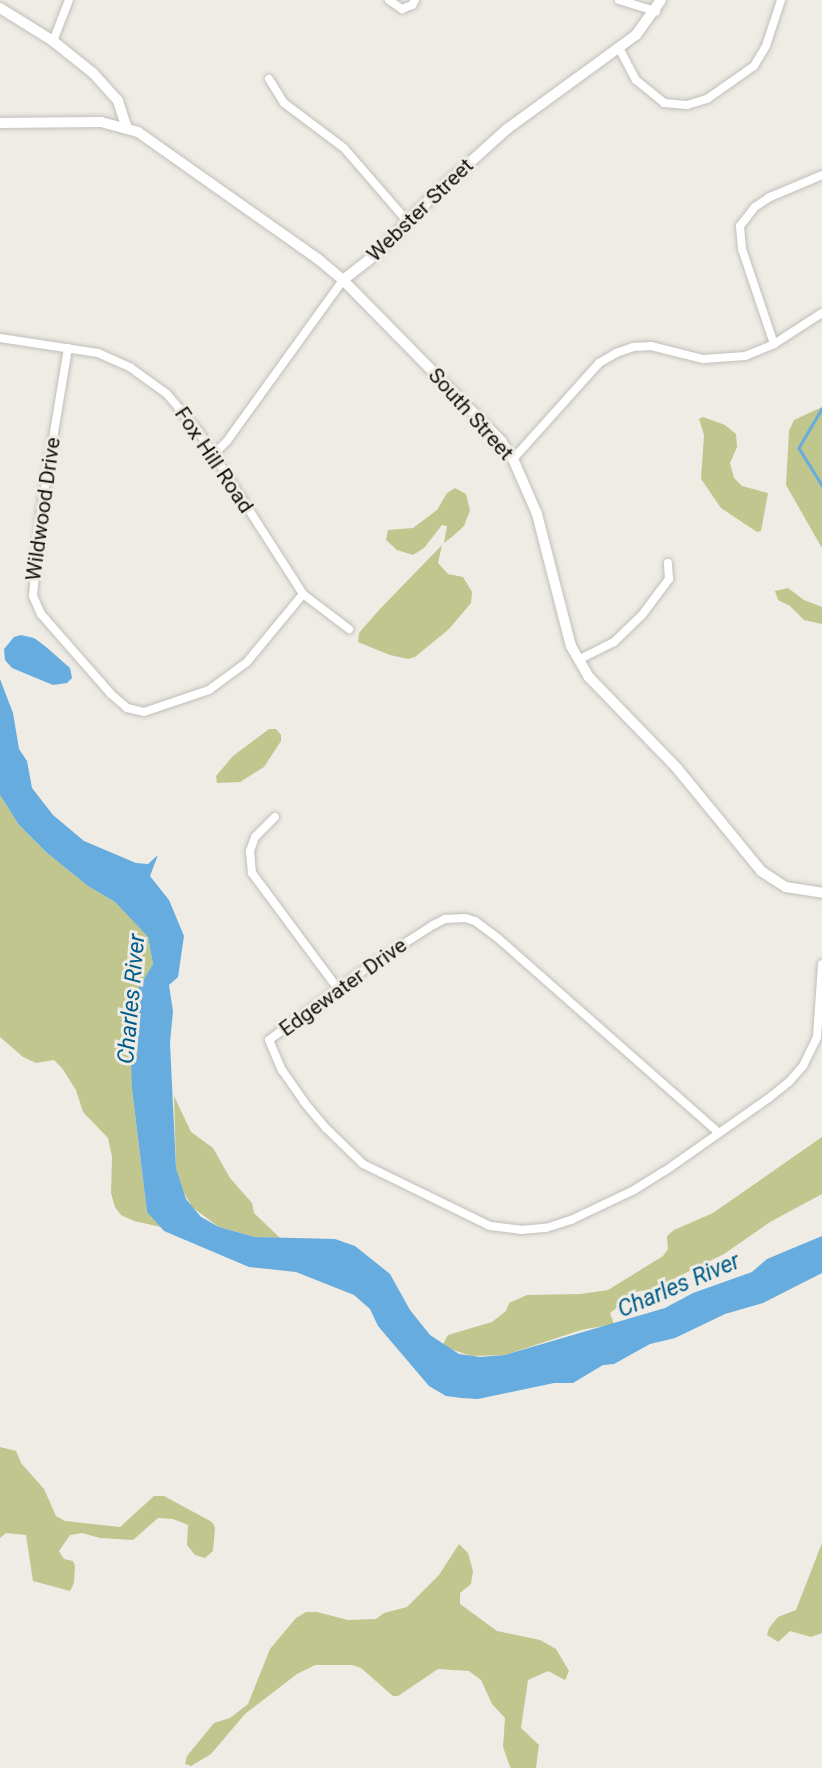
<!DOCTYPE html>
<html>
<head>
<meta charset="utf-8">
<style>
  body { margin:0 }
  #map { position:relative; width:822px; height:1768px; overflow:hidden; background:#eeece5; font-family:Roboto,sans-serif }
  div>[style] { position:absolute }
  .green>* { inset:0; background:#c0c68d }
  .water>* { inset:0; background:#66acde }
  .stream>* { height:2.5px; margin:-1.25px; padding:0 1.25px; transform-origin:1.25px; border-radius:1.25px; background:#66acde }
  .roads { filter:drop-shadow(0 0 2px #c1bfb9) drop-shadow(0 0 2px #c1bfb9) }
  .minor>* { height:8px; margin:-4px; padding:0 4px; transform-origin:4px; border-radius:4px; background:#fff }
  .tertiary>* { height:10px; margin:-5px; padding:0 5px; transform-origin:5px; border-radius:5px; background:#fff }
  span { translate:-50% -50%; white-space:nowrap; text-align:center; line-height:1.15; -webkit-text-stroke:6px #eeece5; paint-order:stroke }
  .street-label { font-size:21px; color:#10100d }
  .water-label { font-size:23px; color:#005c8b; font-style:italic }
</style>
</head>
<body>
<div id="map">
  <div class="green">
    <i style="clip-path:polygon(822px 407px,822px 548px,786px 485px,789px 431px,794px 420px)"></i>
    <i style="clip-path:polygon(703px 417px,725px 425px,736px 434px,737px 447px,730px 463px,734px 478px,742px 486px,768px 493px,761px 531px,757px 532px,721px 508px,701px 479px,704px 435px,699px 419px)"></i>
    <i style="clip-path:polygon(455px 488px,466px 494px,470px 510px,464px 526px,452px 537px,444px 543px,447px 526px,442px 525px,424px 548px,413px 555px,397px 550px,386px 540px,388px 530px,413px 528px,437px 510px,447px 493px)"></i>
    <i style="clip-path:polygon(442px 545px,438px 563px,448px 574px,463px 577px,472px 592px,471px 603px,449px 629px,415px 657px,408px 659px,390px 655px,358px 642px,359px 633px,379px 610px)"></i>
    <i style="clip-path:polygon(788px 588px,804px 600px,822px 607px,822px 624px,804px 620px,790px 606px,778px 600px,775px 591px)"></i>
    <i style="clip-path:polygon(269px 729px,276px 729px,281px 735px,281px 741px,264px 767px,240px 782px,217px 783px,216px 776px,233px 756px)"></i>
    <i style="clip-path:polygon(0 795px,19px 825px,47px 853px,88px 886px,115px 902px,148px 937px,153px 964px,139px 987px,137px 997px,132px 1089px,147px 1212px,161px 1227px,134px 1221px,121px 1215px,115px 1207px,111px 1193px,112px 1157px,108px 1138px,83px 1112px,76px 1090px,62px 1068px,54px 1060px,36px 1063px,23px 1057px,0 1037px)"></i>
    <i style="clip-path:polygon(174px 1096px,191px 1132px,213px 1148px,230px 1178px,252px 1203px,254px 1213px,280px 1238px,255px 1237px,219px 1227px,192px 1207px,183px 1191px,176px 1168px)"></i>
    <i style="clip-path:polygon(822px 1137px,822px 1194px,770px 1222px,724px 1254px,653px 1289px,629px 1293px,622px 1304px,610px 1313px,614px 1324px,581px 1330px,505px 1355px,471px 1356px,442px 1346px,448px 1335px,492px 1322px,506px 1311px,509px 1303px,527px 1295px,580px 1294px,608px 1290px,663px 1256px,668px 1249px,667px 1236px,674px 1230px,713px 1213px)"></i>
    <i style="clip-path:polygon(0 1447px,16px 1451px,21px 1463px,44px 1489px,56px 1516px,65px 1521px,120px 1527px,154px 1496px,164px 1496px,212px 1522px,215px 1528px,213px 1551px,205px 1558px,195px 1555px,187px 1545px,188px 1525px,173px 1519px,158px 1518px,133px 1540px,100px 1538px,82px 1533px,70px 1535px,59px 1551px,64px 1559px,73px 1561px,75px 1566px,74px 1583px,70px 1591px,33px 1581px,26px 1535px,6px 1533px,0 1538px)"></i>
    <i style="clip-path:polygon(822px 1543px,822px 1633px,811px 1637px,790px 1631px,778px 1642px,767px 1635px,769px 1628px,778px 1617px,796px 1610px)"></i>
    <i style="clip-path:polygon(459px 1544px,468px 1553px,473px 1571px,471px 1584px,460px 1593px,460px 1604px,497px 1631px,540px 1640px,556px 1649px,569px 1671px,565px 1680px,548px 1671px,528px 1680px,521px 1728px,539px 1745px,536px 1768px,511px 1768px,509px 1764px,503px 1747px,505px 1718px,492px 1704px,481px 1680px,469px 1671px,438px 1669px,398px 1696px,393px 1696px,361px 1668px,352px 1665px,315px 1665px,297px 1674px,245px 1714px,211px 1754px,191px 1766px,185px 1764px,187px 1756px,214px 1723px,230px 1718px,248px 1704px,270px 1649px,296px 1618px,306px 1612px,317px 1612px,348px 1620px,376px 1619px,384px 1613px,407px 1607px,439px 1575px)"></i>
  </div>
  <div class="water">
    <i style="clip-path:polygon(21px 635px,34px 638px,45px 646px,70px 668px,72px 678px,67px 683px,53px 685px,12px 668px,5px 660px,4px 649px,14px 637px)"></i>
    <i style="clip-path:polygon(0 679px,13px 713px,19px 749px,27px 761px,32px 788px,53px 815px,84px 841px,136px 863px,148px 864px,158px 855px,150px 876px,169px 900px,184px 936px,178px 977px,169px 985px,173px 1011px,170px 1043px,176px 1168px,186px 1199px,201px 1217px,219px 1227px,255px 1237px,335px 1239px,355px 1246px,390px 1274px,410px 1310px,430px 1335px,459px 1354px,480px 1357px,505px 1355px,665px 1308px,693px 1293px,752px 1272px,767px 1259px,822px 1236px,822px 1273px,763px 1303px,725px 1314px,675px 1338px,650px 1344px,614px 1364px,603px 1365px,573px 1383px,554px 1383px,478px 1399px,461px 1398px,446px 1396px,429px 1386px,378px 1326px,370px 1309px,354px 1295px,296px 1272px,249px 1267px,164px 1231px,147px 1212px,132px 1089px,130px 1022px,139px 987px,153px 964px,148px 937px,115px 902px,88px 886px,47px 853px,19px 825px,0 795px)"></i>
  </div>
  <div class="stream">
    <i style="left:822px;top:409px;width:45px;rotate:120.5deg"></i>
    <i style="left:799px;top:448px;width:44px;rotate:58.1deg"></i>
  </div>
  <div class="roads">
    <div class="minor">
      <i style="left:389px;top:0;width:16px;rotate:35deg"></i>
      <i style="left:402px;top:9px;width:11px;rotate:-22deg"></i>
      <i style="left:412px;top:5px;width:6px;rotate:-59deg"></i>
      <i style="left:619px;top:0;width:39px;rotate:17deg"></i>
      <i style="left:53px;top:41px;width:44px;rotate:-68.7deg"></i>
      <i style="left:620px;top:50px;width:34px;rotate:62deg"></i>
      <i style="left:636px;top:80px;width:36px;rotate:39deg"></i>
      <i style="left:664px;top:103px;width:23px;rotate:5deg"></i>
      <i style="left:687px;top:105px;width:21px;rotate:-17deg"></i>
      <i style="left:707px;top:99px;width:57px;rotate:-35.1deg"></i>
      <i style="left:754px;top:66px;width:23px;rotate:-59deg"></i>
      <i style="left:766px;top:46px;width:48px;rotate:-71.9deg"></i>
      <i style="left:269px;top:79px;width:28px;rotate:58deg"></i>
      <i style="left:284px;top:103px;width:75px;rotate:36.9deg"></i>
      <i style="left:344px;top:148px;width:98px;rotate:49.1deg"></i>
      <i style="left:0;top:338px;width:99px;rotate:8.7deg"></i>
      <i style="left:98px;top:353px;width:36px;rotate:24deg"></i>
      <i style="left:131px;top:368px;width:44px;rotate:35.8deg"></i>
      <i style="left:167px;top:394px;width:50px;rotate:49.9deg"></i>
      <i style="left:199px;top:432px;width:193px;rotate:57.3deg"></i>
      <i style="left:303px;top:594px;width:58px;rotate:37.3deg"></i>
      <i style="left:774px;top:344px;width:100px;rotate:-108.6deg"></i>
      <i style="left:742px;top:249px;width:23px;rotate:-95deg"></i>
      <i style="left:740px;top:226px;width:24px;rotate:-52deg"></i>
      <i style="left:755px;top:207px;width:18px;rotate:-34deg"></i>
      <i style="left:770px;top:197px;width:56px;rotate:-22.9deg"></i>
      <i style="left:68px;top:348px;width:165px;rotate:99.4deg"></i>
      <i style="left:41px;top:511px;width:85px;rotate:95.4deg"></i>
      <i style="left:33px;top:596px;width:20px;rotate:66deg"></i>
      <i style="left:41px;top:614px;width:106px;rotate:48.8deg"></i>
      <i style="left:111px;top:694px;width:21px;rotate:41deg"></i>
      <i style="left:127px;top:708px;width:17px;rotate:13deg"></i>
      <i style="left:144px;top:712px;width:69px;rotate:-18.7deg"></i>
      <i style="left:209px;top:690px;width:47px;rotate:-36.4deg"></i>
      <i style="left:247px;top:662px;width:88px;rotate:-50.5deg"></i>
      <i style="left:214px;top:454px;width:18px;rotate:-45deg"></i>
      <i style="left:227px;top:441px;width:198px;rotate:-54.2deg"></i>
      <i style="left:513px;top:459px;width:129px;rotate:-48.1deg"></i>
      <i style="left:599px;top:363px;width:20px;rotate:-30deg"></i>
      <i style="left:616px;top:353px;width:18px;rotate:-19deg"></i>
      <i style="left:633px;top:347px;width:18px;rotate:-3deg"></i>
      <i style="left:651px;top:346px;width:54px;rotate:14deg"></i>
      <i style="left:703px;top:359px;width:42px;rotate:-4.1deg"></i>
      <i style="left:745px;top:356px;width:31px;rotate:-22deg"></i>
      <i style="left:774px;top:344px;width:57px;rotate:-32.9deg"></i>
      <i style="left:578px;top:660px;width:40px;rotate:-26.6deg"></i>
      <i style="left:614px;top:642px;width:39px;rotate:-44deg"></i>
      <i style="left:642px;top:615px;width:45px;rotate:-53.1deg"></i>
      <i style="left:669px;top:579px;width:16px;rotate:-94deg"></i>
      <i style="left:275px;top:817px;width:28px;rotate:135deg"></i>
      <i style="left:255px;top:837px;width:15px;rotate:110deg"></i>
      <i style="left:250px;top:851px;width:22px;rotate:85deg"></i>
      <i style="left:252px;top:873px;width:144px;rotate:53.4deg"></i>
      <i style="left:719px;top:1133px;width:293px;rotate:-138.6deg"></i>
      <i style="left:499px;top:939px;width:30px;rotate:-143deg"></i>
      <i style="left:475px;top:921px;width:10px;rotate:-163deg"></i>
      <i style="left:465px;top:918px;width:20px;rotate:177deg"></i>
      <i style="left:445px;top:919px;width:13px;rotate:153deg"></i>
      <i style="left:433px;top:925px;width:81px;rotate:147.1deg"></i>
      <i style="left:365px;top:969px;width:119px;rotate:143.5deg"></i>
      <i style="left:269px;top:1040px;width:33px;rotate:67deg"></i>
      <i style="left:282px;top:1070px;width:39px;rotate:55deg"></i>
      <i style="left:304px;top:1102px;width:35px;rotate:50deg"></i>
      <i style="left:327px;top:1129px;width:50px;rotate:44.2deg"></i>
      <i style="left:363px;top:1164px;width:141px;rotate:26deg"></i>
      <i style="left:490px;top:1226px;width:31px;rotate:7deg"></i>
      <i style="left:521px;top:1230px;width:25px;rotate:-5deg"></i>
      <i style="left:546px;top:1228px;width:28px;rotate:-18deg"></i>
      <i style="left:573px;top:1219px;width:68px;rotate:-25.4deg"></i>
      <i style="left:634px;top:1190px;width:36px;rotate:-32deg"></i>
      <i style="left:665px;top:1171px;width:127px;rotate:-35.1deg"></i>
      <i style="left:769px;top:1098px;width:26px;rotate:-39deg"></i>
      <i style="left:789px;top:1082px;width:21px;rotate:-49deg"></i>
      <i style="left:803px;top:1066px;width:32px;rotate:-64deg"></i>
      <i style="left:817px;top:1037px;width:73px;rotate:-86.1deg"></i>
    </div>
    <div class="tertiary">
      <i style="left:0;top:8px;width:62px;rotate:31.9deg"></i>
      <i style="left:53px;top:41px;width:51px;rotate:38.7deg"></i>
      <i style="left:93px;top:73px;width:38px;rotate:48deg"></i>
      <i style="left:118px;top:101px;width:26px;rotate:72deg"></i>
      <i style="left:0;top:123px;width:101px;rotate:-0.6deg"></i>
      <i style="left:101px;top:122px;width:38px;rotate:15deg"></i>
      <i style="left:138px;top:132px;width:220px;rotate:35.2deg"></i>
      <i style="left:318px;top:259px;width:33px;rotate:40deg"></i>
      <i style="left:343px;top:280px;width:226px;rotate:45.5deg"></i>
      <i style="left:501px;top:441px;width:22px;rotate:56deg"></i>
      <i style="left:513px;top:459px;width:60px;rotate:66.4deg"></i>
      <i style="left:537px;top:514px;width:136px;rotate:75.6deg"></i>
      <i style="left:571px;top:646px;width:36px;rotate:60deg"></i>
      <i style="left:589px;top:677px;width:125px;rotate:46deg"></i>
      <i style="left:676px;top:767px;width:134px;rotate:50.7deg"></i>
      <i style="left:761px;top:871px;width:30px;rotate:33deg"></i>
      <i style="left:786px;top:887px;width:36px;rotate:9deg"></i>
      <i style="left:343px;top:280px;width:39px;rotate:-38deg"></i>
      <i style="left:374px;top:256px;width:87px;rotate:-45.5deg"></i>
      <i style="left:435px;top:194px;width:97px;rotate:-42.1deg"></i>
      <i style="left:507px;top:129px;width:160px;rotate:-36.1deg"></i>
      <i style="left:636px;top:35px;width:43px;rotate:-54.5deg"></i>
    </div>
  </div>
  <div class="street-label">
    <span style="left:420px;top:210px;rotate:-44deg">Webster Street</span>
    <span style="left:471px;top:414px;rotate:48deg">South Street</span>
    <span style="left:214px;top:460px;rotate:56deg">Fox Hill Road</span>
    <span style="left:43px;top:509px;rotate:-82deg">Wildwood Drive</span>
    <span style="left:343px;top:987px;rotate:-36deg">Edgewater Drive</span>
  </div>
  <div class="water-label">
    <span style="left:132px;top:999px;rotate:-85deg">Charles River</span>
    <span style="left:679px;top:1286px;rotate:-23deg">Charles River</span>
  </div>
</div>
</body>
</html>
